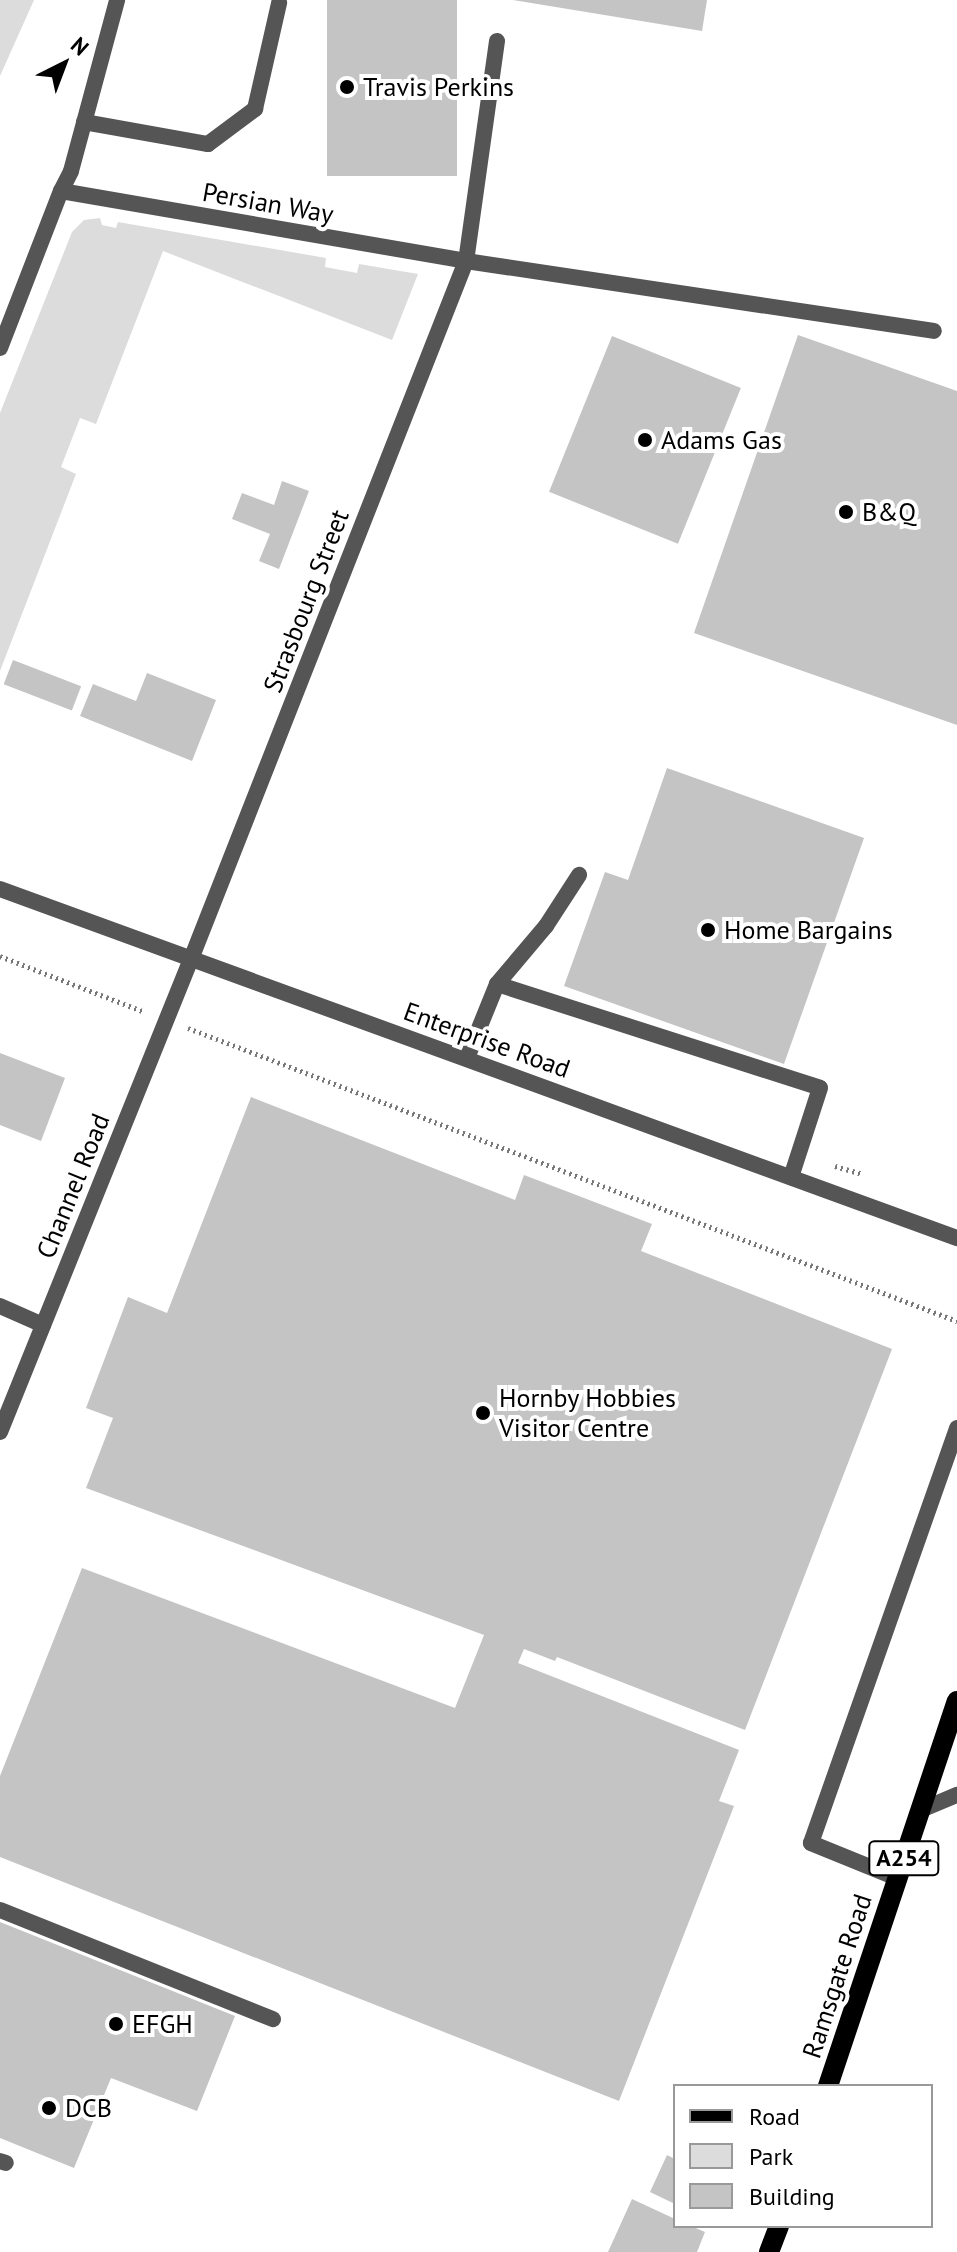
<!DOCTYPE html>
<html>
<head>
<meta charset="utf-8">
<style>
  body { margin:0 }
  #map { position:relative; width:957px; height:2252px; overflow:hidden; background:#fff; font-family:"PT Sans",sans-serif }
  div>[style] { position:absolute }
  .green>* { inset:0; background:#dcdcdc }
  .building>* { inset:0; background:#c4c4c4; transform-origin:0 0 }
  .path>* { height:5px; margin-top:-2.5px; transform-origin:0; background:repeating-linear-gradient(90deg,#777 0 2px,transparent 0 6px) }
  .lane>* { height:16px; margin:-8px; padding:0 8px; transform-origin:8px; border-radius:8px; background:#555 }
  .street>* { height:16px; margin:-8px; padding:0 8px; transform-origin:8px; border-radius:8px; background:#555 }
  .primary>* { height:20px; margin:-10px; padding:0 10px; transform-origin:10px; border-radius:10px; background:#000 }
  .dots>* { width:22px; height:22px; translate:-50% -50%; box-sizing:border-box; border:4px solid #fff; border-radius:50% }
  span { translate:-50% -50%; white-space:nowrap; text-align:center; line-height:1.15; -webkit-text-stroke:8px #fff; paint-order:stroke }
  .shield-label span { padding:2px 6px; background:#fff; border:2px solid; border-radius:6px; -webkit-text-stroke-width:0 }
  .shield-label { font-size:24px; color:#000; font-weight:700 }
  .poi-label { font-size:26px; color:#000 }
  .left { translate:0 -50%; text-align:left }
  .street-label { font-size:26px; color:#000 }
  .legend { position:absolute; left:673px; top:2084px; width:260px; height:144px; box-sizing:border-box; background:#fff; border:2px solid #999; margin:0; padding:10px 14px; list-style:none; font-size:24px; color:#000 }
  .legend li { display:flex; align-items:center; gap:16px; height:40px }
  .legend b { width:40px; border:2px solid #999 }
  .north { position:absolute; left:24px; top:24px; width:80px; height:80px; -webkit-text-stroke:6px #fff; paint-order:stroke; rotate:42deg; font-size:22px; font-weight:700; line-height:32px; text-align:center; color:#000 }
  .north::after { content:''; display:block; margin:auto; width:28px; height:36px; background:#000; clip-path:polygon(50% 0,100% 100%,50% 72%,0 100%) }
</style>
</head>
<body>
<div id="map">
  <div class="green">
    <i style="clip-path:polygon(0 0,34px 0,0 76px)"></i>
    <i style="clip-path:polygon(100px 218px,102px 225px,116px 228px,118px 222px,326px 258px,325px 267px,357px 273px,359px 264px,418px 274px,392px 340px,163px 251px,96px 424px,80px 418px,61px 467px,76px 474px,0 671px,0 413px,72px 232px,84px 220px)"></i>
  </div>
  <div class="building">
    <i style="left:327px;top:0;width:130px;height:176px"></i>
    <i style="clip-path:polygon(513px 0,707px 0,702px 31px)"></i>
    <i style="clip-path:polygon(798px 335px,957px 391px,957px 725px,694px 633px)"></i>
    <i style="left:612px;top:336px;width:139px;height:168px;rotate:22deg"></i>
    <i style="clip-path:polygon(282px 481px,309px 491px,279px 569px,259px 561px,270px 534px,232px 519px,242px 493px,274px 505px)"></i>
    <i style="left:13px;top:660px;width:73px;height:26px;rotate:21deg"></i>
    <i style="clip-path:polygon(147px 673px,216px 700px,192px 761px,80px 716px,93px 684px,136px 701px)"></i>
    <i style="clip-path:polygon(667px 768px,864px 838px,784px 1064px,564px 986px,605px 872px,628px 880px)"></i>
    <i style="clip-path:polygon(0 1053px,65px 1078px,41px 1141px,0 1125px)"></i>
    <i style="clip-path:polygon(251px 1097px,515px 1200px,524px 1175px,652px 1224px,641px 1251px,892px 1349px,745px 1730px,557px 1657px,555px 1661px,524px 1649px,518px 1663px,739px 1750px,719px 1801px,734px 1806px,619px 2101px,0 1857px,0 1776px,82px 1568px,455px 1708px,484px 1635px,86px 1488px,113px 1418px,86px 1408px,128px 1297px,167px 1313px)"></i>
    <i style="clip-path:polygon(0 1922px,235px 2016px,197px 2111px,111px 2078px,74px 2168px,0 2138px)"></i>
    <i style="clip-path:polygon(667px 2155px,675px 2159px,675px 2204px,650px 2192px)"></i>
    <i style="clip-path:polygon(632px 2199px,675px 2219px,675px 2226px,691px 2226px,705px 2232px,697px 2252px,608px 2252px)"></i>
  </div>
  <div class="path">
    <i style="left:0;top:956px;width:155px;rotate:21.1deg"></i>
    <i style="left:188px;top:1028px;width:823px;rotate:20.86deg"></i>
    <i style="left:835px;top:1166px;width:29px;rotate:16deg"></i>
  </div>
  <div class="lane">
    <i style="left:497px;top:41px;width:222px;rotate:98deg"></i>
    <i style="left:466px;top:261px;width:473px;rotate:8.5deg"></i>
    <i style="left:84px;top:122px;width:126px;rotate:10.1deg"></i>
    <i style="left:208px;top:144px;width:59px;rotate:-36.7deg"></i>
    <i style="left:255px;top:109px;width:109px;rotate:-77.2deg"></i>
    <i style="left:61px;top:191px;width:22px;rotate:-63deg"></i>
    <i style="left:71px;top:171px;width:177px;rotate:-74.9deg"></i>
    <i style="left:497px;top:984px;width:339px;rotate:17.8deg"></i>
    <i style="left:820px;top:1088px;width:94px;rotate:108deg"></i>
    <i style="left:467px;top:1058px;width:80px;rotate:-67.9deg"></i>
    <i style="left:497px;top:984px;width:76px;rotate:-49.8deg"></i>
    <i style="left:546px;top:926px;width:61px;rotate:-57.1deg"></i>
    <i style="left:0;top:1306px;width:47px;rotate:23.8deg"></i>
    <i style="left:921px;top:1810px;width:39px;rotate:-23deg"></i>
    <i style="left:897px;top:1878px;width:93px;rotate:-157.9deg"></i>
    <i style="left:811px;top:1843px;width:440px;rotate:-70.6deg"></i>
    <i style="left:0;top:1910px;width:294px;rotate:21.8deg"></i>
    <i style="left:0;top:2161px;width:6px;rotate:18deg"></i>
  </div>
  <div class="street">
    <i style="left:0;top:348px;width:168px;rotate:-68.8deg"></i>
    <i style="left:61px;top:191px;width:411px;rotate:9.8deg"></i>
    <i style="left:466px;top:261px;width:750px;rotate:111.5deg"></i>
    <i style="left:191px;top:959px;width:510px;rotate:111.99deg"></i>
    <i style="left:0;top:889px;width:1019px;rotate:20.04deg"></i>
  </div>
  <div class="primary">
    <i style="left:828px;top:2086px;width:406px;rotate:-71.5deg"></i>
    <i style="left:769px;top:2252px;width:28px;rotate:-69deg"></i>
  </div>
  <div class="dots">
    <i style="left:347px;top:87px;background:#000"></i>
    <i style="left:645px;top:440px;background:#000"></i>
    <i style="left:846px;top:512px;background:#000"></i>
    <i style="left:708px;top:930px;background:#000"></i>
    <i style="left:483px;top:1413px;background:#000"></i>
    <i style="left:116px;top:2024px;background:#000"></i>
    <i style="left:49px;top:2108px;background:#000"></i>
  </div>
  <div class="shield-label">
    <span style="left:904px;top:1858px">A254</span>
  </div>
  <div class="poi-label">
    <span class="left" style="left:363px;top:87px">Travis Perkins</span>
    <span class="left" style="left:661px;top:440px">Adams Gas</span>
    <span class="left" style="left:862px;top:512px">B&amp;Q</span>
    <span class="left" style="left:724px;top:930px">Home Bargains</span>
    <span class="left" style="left:499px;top:1413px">Hornby Hobbies<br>Visitor Centre</span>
    <span class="left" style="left:132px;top:2024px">EFGH</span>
    <span class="left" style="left:65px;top:2108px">DCB</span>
  </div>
  <div class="street-label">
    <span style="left:268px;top:203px;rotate:10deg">Persian Way</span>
    <span style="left:306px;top:601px;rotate:-69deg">Strasbourg Street</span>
    <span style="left:487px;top:1040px;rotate:20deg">Enterprise Road</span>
    <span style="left:73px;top:1186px;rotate:-68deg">Channel Road</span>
    <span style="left:837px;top:1976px;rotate:-72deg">Ramsgate Road</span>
  </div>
  <ul class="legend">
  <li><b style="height:10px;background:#000"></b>Road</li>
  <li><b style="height:22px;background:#dcdcdc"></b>Park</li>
  <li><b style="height:22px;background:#c4c4c4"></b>Building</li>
  </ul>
  <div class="north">N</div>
</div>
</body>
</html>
